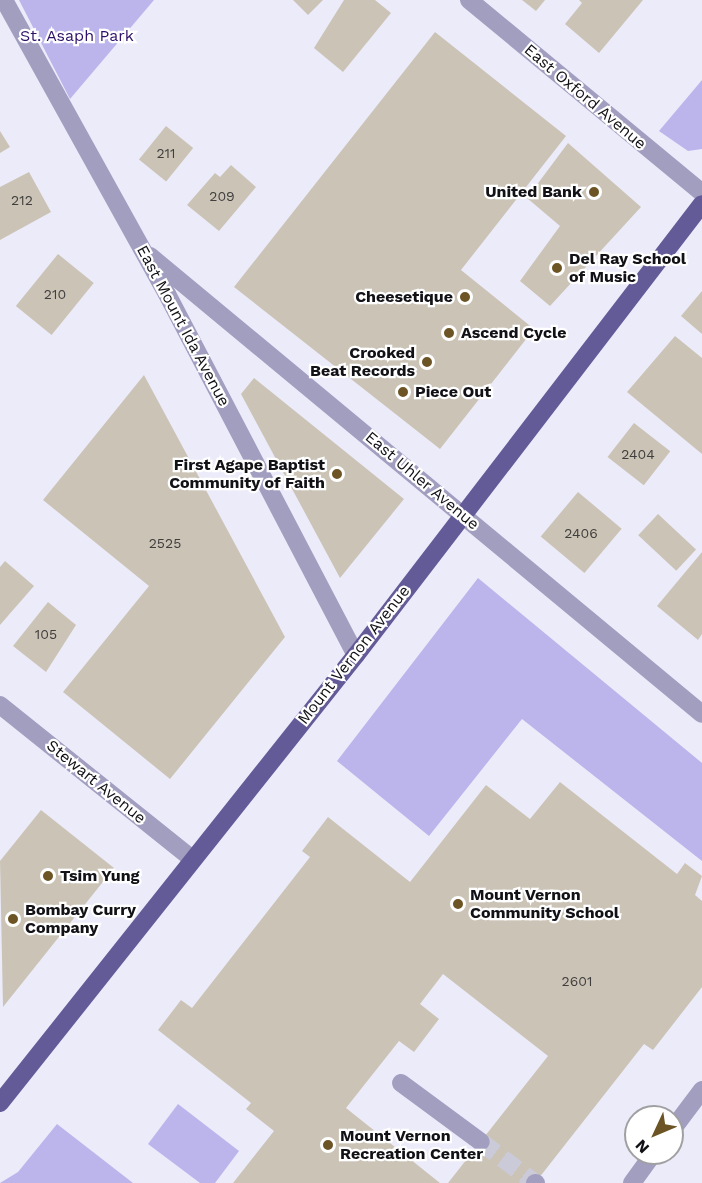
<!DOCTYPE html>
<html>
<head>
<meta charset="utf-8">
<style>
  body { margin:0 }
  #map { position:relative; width:702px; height:1183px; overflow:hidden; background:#ecebfa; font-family:"Work Sans",sans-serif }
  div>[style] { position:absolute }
  .green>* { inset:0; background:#bbb5ec }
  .building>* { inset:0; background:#cbc4b6; transform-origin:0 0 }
  .minor-tunnel>* { height:18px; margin-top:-9px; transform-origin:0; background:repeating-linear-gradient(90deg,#cbcad8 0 18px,transparent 0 27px) }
  .minor>* { height:18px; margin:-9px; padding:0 9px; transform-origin:9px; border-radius:9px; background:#a19ec0 }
  .major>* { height:18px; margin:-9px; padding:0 9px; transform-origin:9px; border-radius:9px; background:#635b97 }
  .dots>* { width:16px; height:16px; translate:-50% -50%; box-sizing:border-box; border:3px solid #fff; border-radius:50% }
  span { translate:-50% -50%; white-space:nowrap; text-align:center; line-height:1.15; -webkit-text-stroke:4.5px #fff; paint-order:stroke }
  .number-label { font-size:14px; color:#403e3e }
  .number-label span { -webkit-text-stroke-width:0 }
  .park-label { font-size:16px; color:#2d1069 }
  .street-label { font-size:16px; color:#111116 }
  .poi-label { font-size:16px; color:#111116; font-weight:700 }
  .right { translate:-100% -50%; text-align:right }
  .left { translate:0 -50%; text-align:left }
  .north { position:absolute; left:624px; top:1105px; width:60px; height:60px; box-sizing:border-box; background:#fff; border:2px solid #a0a0a2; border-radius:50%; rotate:226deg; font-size:16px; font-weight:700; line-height:24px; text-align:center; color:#111116 }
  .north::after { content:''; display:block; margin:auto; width:21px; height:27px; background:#6c5424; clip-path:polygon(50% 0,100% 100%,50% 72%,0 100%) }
</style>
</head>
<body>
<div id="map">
  <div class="green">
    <i style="clip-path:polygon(19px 0,154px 0,70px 99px)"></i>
    <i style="clip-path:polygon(702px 80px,702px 149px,688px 151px,659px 131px)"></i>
    <i style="clip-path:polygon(478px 578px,702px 763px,702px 861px,522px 719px,429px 836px,337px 761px)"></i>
    <i style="clip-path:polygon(178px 1104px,239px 1151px,215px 1183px,200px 1183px,148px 1144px)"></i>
    <i style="clip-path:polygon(57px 1124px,133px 1183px,0 1183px,18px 1172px)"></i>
  </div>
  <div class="building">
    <i style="clip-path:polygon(293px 0,323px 0,308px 15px)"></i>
    <i style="clip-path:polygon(344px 0,375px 0,391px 13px,343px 72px,314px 48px)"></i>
    <i style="clip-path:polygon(522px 0,545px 0,536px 11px)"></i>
    <i style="clip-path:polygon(579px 0,643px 0,599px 53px,565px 24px,582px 3px)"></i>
    <i style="clip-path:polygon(435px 32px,566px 136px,461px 270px,534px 329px,440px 449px,234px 287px)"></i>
    <i style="left:166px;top:126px;width:35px;height:43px;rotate:39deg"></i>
    <i style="clip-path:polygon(0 131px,10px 147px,0 153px)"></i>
    <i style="clip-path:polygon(568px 143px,641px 207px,550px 306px,520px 281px,560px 226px,527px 198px)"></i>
    <i style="clip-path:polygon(231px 165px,256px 187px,219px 231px,187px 205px,215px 173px,220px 177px)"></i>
    <i style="clip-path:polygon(29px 172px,51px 212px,0 240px,0 187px)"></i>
    <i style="left:58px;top:254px;width:46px;height:67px;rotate:39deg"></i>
    <i style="clip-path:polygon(702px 291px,702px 334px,681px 316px)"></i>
    <i style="clip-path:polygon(675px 336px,702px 358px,702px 454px,627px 392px)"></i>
    <i style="clip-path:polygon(144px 375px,285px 637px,170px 779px,63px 692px,149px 586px,43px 500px)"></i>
    <i style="clip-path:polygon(254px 378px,404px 499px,340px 578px,241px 394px)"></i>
    <i style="left:634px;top:423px;width:46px;height:43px;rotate:38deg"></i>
    <i style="left:578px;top:492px;width:57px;height:58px;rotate:40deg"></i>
    <i style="left:658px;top:514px;width:52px;height:29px;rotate:43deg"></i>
    <i style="clip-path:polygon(702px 552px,702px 634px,698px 640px,657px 606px)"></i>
    <i style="clip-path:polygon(5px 561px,34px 586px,0 625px,0 567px)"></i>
    <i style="clip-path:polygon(48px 602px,76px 625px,46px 672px,13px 646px)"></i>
    <i style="clip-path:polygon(560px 782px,677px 874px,685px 863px,702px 876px,695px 895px,702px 901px,702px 987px,653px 1050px,644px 1044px,535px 1183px,448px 1183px,548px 1056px,443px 974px,420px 1004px,439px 1019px,414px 1052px,399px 1041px,346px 1108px,440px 1183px,233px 1183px,274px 1131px,246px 1109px,251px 1103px,158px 1030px,181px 1000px,192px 1008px,310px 857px,302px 851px,328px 817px,410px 882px,486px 785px,530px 819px)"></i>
    <i style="clip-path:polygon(41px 810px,114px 868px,3px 1007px,0 861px)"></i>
  </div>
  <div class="minor-tunnel">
    <i style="left:481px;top:1142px;width:68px;rotate:37.2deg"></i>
  </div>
  <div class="minor">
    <i style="left:4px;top:0;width:336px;rotate:61deg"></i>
    <i style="left:167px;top:294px;width:407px;rotate:62.4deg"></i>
    <i style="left:469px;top:0;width:303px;rotate:39.6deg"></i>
    <i style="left:150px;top:256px;width:717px;rotate:39.68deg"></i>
    <i style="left:0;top:705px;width:246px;rotate:38.7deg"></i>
    <i style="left:401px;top:1083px;width:99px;rotate:36.4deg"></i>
    <i style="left:672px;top:1130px;width:50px;rotate:-53.1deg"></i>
    <i style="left:535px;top:1183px;width:1px"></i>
    <i style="left:632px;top:1183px;width:37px;rotate:-54deg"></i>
  </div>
  <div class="major">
    <i style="left:0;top:1103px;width:572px;rotate:-51.53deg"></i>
    <i style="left:356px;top:655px;width:568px;rotate:-52.51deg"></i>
  </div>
  <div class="dots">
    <i style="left:594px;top:192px;background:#6c5424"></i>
    <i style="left:557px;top:268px;background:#6c5424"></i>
    <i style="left:465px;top:297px;background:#6c5424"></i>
    <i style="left:449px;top:333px;background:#6c5424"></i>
    <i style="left:427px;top:362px;background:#6c5424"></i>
    <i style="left:403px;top:392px;background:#6c5424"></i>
    <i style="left:337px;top:474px;background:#6c5424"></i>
    <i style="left:48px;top:876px;background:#6c5424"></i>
    <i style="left:458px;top:904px;background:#6c5424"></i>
    <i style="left:13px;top:919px;background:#6c5424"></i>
    <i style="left:328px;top:1145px;background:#6c5424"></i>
  </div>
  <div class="number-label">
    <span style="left:166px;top:153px">211</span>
    <span style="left:222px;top:196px">209</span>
    <span style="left:22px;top:200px">212</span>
    <span style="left:55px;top:294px">210</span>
    <span style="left:638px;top:454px">2404</span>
    <span style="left:581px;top:533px">2406</span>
    <span style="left:165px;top:543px">2525</span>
    <span style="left:46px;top:634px">105</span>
    <span style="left:577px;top:981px">2601</span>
  </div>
  <div class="park-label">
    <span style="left:77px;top:36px">St. Asaph Park</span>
  </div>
  <div class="street-label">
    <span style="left:585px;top:97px;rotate:40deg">East Oxford Avenue</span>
    <span style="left:183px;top:326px;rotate:62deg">East Mount Ida Avenue</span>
    <span style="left:422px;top:481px;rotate:40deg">East Uhler Avenue</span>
    <span style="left:354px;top:655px;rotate:-52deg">Mount Vernon Avenue</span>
    <span style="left:96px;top:782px;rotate:39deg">Stewart Avenue</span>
  </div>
  <div class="poi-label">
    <span class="right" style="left:582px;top:192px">United Bank</span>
    <span class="left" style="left:569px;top:268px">Del Ray School<br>of Music</span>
    <span class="right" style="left:453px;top:297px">Cheesetique</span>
    <span class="left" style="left:461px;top:333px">Ascend Cycle</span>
    <span class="right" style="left:415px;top:362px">Crooked<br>Beat Records</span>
    <span class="left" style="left:415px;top:392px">Piece Out</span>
    <span class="right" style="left:325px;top:474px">First Agape Baptist<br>Community of Faith</span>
    <span class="left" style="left:60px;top:876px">Tsim Yung</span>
    <span class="left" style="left:470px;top:904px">Mount Vernon<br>Community School</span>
    <span class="left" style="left:25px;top:919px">Bombay Curry<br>Company</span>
    <span class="left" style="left:340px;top:1145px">Mount Vernon<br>Recreation Center</span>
  </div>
  <div class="north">N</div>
</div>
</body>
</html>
